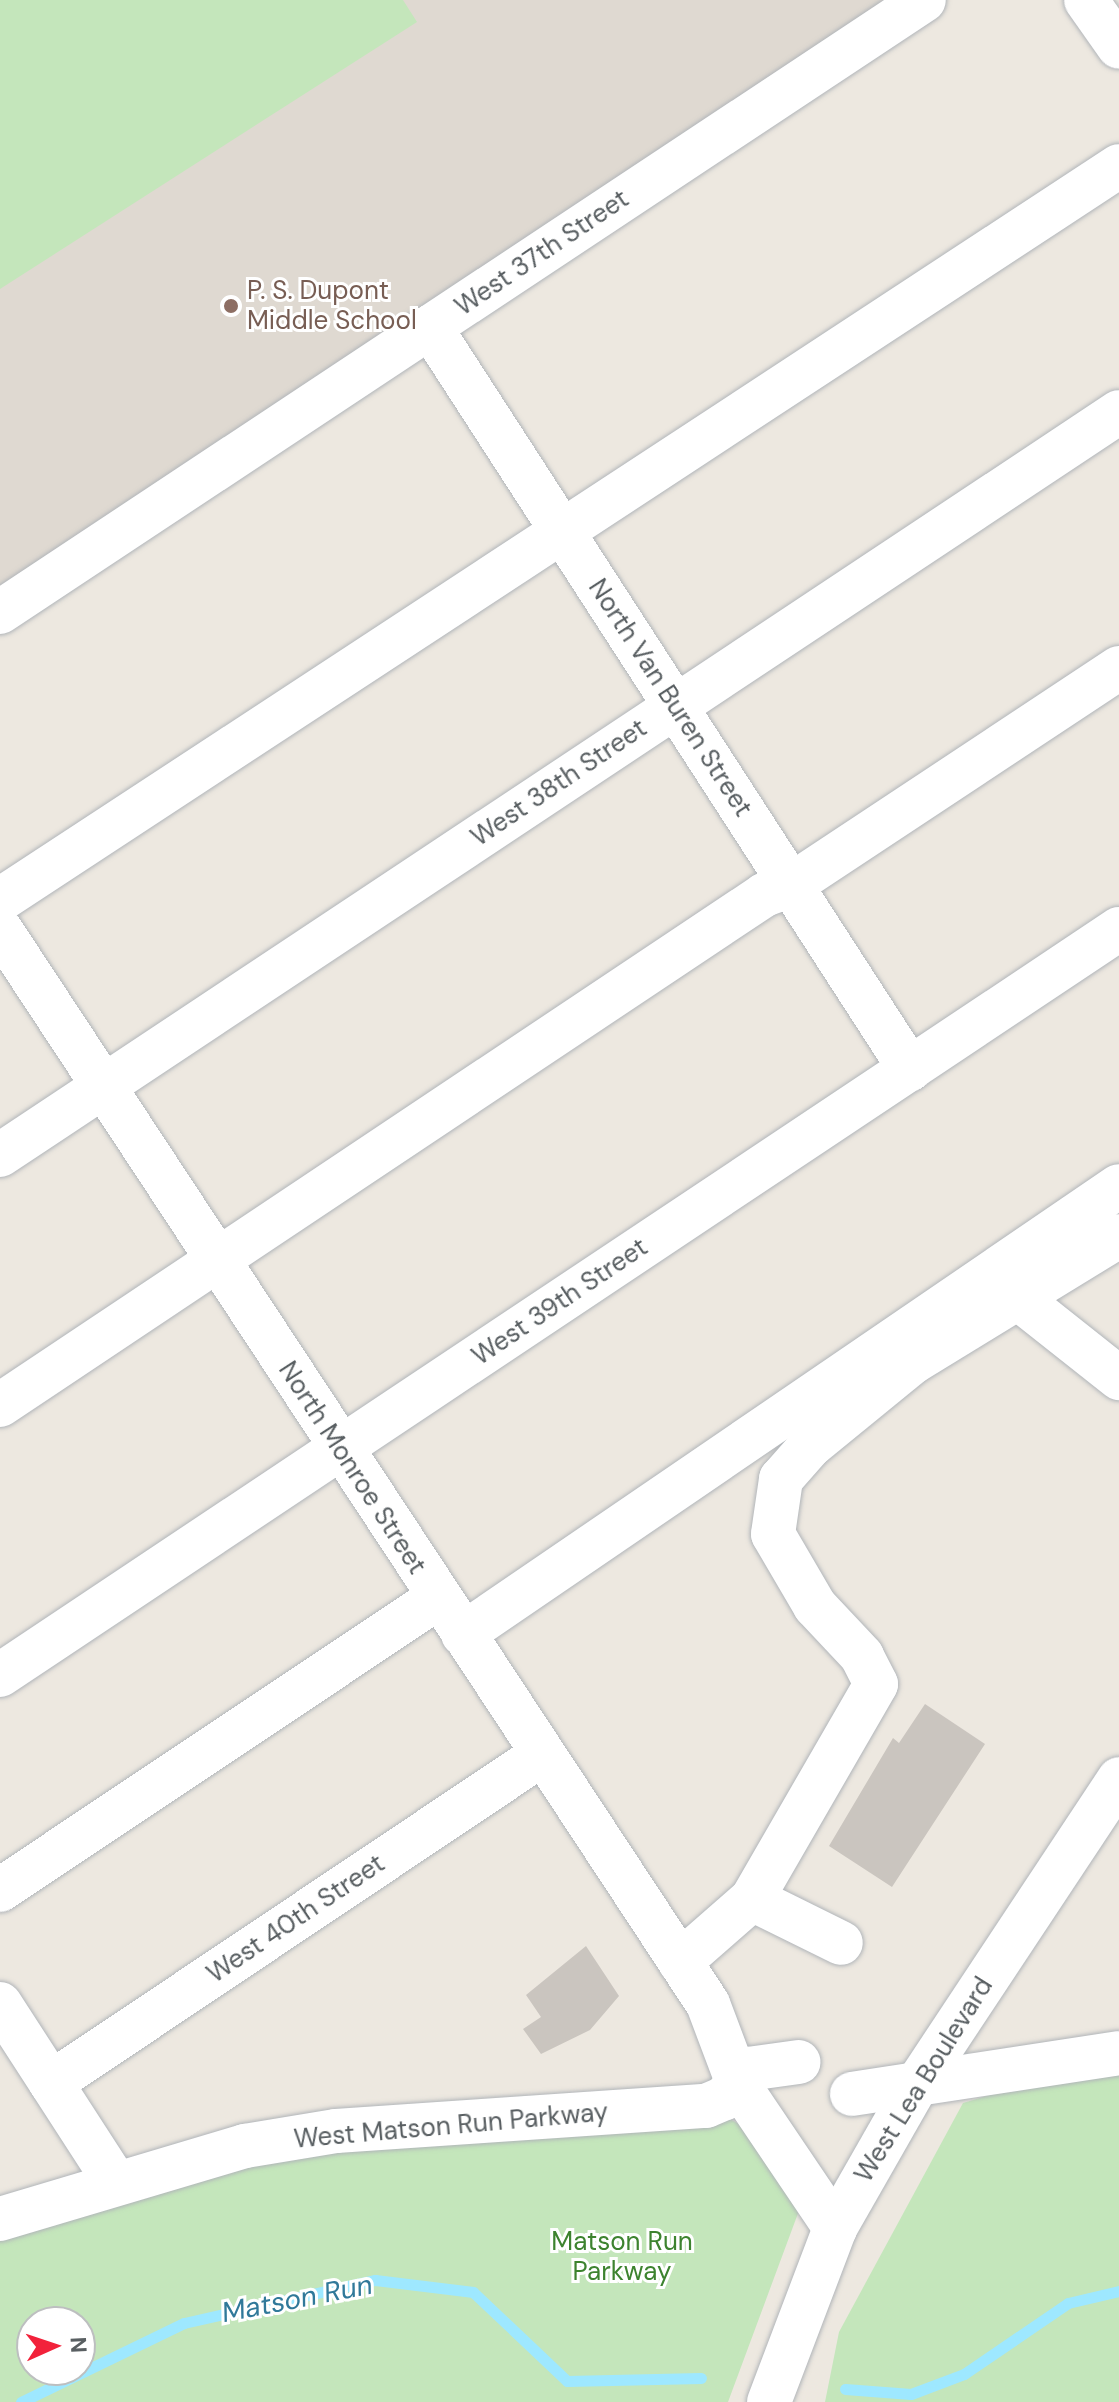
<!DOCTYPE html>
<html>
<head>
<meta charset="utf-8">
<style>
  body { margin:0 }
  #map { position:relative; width:1119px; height:2402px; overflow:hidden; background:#ede8e0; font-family:"DM Sans",sans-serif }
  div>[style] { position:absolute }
  .education>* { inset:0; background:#dfd9d1 }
  .green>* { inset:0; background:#c4e6bb }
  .stream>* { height:11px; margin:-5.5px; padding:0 5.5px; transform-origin:5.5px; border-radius:5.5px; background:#9ee8ff }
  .building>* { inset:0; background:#cac5bf }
  .roads { filter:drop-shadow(0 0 2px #b1b5b9) drop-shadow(0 0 2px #b1b5b9) }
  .minor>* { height:44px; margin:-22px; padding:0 22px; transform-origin:22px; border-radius:22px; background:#fff }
  .dots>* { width:22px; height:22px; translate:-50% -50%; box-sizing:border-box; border:4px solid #fff; border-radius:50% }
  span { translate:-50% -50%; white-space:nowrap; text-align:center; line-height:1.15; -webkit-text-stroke:6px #fff; paint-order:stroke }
  .street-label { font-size:26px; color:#595f62 }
  .education-label { font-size:26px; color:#785e54 }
  .left { translate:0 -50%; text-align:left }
  .park-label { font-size:26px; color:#3d832f }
  .water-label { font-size:28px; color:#30799a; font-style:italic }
  .north { position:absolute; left:16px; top:2306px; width:80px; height:80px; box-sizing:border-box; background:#fff; border:2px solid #bdbfc0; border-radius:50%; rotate:87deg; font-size:22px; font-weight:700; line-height:32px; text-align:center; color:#595f62 }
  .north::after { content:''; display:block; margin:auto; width:28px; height:36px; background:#f2223b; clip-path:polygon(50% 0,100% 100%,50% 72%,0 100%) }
</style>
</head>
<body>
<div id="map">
  <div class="education">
    <i style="clip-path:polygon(0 0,924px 0,0 612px)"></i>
  </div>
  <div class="green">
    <i style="clip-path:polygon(0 0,403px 0,417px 22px,0 289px)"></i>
    <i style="clip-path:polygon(1119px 2056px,1119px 2402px,825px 2402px,839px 2332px,963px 2103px)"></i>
    <i style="clip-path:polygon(evenodd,706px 2106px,748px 2129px,800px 2208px,728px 2402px,0 2402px,0 2223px,216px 2154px,706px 2106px,32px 2322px,80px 2322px,80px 2370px,32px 2370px,32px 2322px)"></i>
  </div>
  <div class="stream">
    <i style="left:845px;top:2389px;width:66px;rotate:4.3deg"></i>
    <i style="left:911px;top:2394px;width:57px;rotate:-20.7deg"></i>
    <i style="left:964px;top:2374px;width:126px;rotate:-34.3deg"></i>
    <i style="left:1068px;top:2303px;width:52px;rotate:-13.2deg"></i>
    <i style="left:21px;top:2402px;width:181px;rotate:-25.9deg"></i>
    <i style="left:184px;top:2323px;width:196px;rotate:-12.7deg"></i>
    <i style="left:375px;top:2280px;width:99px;rotate:7deg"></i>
    <i style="left:473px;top:2292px;width:129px;rotate:43.4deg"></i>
    <i style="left:567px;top:2381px;width:134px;rotate:-1.3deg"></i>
  </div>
  <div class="building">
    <i style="clip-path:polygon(925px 1704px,985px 1744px,892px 1887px,829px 1846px,893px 1738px,899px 1743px)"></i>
    <i style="clip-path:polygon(586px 1946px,619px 1996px,590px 2030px,541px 2054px,523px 2029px,541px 2017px,526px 1995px)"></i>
  </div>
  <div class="roads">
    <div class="minor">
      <i style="left:1086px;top:0;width:57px;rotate:54.9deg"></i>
      <i style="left:430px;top:327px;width:884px;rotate:57.1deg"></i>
      <i style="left:0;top:612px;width:1108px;rotate:-33.52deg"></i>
      <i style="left:0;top:900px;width:1338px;rotate:-33.26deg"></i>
      <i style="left:0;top:929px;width:1287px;rotate:56.63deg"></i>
      <i style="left:708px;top:2004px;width:85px;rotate:69.4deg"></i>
      <i style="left:738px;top:2084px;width:174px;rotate:56deg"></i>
      <i style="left:0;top:1155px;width:1343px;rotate:-33.58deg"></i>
      <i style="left:1018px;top:1298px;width:129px;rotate:38.4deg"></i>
      <i style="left:0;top:1405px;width:919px;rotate:-33.72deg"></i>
      <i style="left:764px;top:895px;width:29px;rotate:-20deg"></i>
      <i style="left:791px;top:885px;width:393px;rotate:-33.5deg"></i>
      <i style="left:463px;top:1634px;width:794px;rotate:-34.33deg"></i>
      <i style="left:0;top:1675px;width:1345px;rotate:-33.69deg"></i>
      <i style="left:0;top:1890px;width:524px;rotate:-33.72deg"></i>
      <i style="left:752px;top:1899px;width:248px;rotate:-60deg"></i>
      <i style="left:876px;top:1684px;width:31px;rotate:-117deg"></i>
      <i style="left:862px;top:1656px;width:69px;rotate:-133.2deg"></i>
      <i style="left:815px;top:1606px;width:83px;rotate:-120.3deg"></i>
      <i style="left:773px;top:1534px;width:56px;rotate:-81.7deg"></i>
      <i style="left:781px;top:1479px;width:44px;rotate:-48.7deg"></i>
      <i style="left:810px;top:1446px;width:133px;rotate:-39.2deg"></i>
      <i style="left:913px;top:1362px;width:241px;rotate:-31.5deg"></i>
      <i style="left:680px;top:1962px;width:96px;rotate:-41.2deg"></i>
      <i style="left:752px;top:1899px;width:99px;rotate:26.3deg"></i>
      <i style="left:0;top:2004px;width:212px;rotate:57.1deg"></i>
      <i style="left:51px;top:2083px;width:590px;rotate:-33.8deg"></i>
      <i style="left:852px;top:2094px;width:270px;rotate:-8.7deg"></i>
      <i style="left:0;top:2219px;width:256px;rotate:-16.6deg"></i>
      <i style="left:245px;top:2146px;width:92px;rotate:-9.4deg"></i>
      <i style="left:336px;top:2131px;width:371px;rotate:-3.9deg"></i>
      <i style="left:706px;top:2106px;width:21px;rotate:-23deg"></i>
      <i style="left:725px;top:2098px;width:37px;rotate:-52deg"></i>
      <i style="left:748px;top:2069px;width:51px;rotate:-7.8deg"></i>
      <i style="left:769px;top:2402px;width:186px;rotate:-69.2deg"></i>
      <i style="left:835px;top:2228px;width:163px;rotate:-60.3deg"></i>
      <i style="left:916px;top:2086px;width:368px;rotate:-56.5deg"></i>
    </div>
  </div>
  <div class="dots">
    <i style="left:231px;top:306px;background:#8d6e63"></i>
  </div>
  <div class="street-label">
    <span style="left:542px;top:253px;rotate:-34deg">West 37th Street</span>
    <span style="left:670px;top:698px;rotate:57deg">North Van Buren Street</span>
    <span style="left:559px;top:783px;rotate:-34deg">West 38th Street</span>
    <span style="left:560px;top:1302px;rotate:-34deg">West 39th Street</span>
    <span style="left:352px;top:1468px;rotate:57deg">North Monroe Street</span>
    <span style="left:296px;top:1919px;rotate:-34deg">West 40th Street</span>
    <span style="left:924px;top:2080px;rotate:-58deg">West Lea Boulevard</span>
    <span style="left:451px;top:2126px;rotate:-5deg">West Matson Run Parkway</span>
  </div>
  <div class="education-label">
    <span class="left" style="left:247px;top:306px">P. S. Dupont<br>Middle School</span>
  </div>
  <div class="park-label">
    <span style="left:622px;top:2257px">Matson Run<br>Parkway</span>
  </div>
  <div class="water-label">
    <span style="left:297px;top:2299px;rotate:-11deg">Matson Run</span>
  </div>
  <div class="north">N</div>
</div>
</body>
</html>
